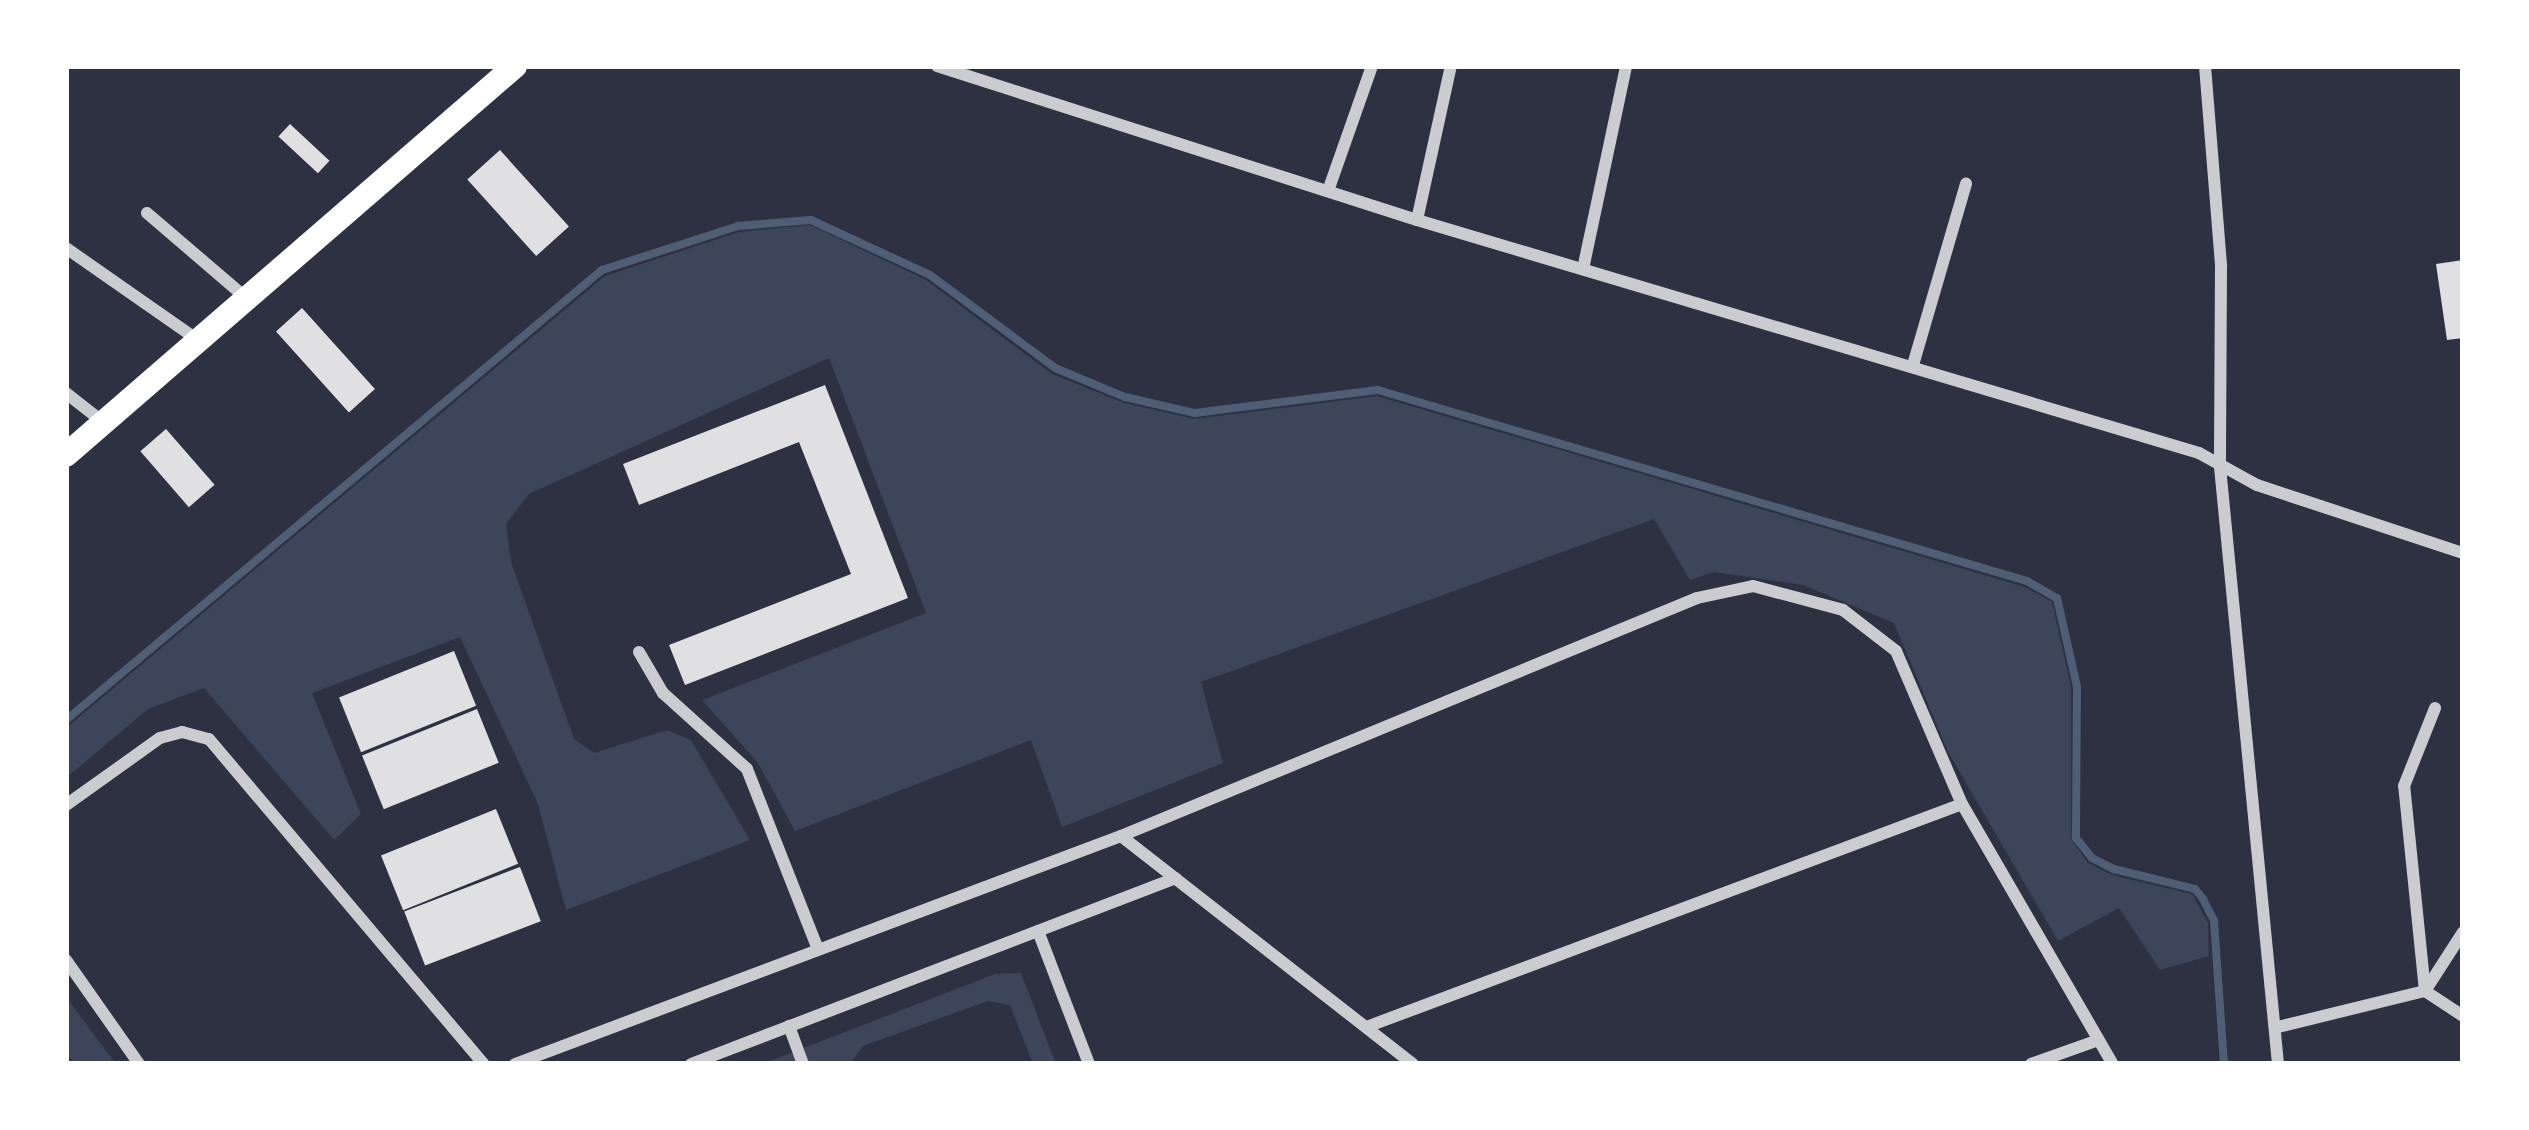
<!DOCTYPE html>
<html>
<head>
<meta charset="utf-8">
<style>
  body { margin:0 }
  #map { position:relative; width:2529px; height:1130px; overflow:hidden; background:#2d3142; font-family:"Noto Serif",serif }
  div>[style] { position:absolute }
  .green>* { inset:0; background:#3c4559 }
  .stream>* { height:8px; margin:-4px; padding:0 4px; transform-origin:4px; border-radius:4px; background:#4f5d75 }
  .building>* { inset:0; background:#e0e0e3; transform-origin:0 0 }
  .minor>* { height:12px; margin:-6px; padding:0 6px; transform-origin:6px; border-radius:6px; background:#caccd0 }
  .secondary>* { height:24px; margin:-12px; padding:0 12px; transform-origin:12px; border-radius:12px; background:#fff }
  span { translate:-50% -50%; white-space:nowrap; text-align:center; line-height:1.15; -webkit-text-stroke:12px #fff; paint-order:stroke }
  .frame { position:absolute; inset:0; border:69px solid #fff; pointer-events:none }
</style>
</head>
<body>
<div id="map">
  <div class="green">
    <i style="clip-path:polygon(810px 225px,926px 280px,1052px 374px,1124px 403px,1195px 419px,1377px 396px,2025px 587px,2052px 602px,2071px 687px,2071px 839px,2088px 863px,2112px 875px,2192px 894px,2208px 923px,2209px 956px,2160px 970px,2119px 908px,2058px 941px,1948px 752px,1894px 623px,1803px 585px,1714px 572px,1690px 580px,1654px 519px,1201px 682px,1223px 763px,1062px 827px,1031px 740px,795px 831px,758px 763px,702px 700px,926px 613px,829px 358px,529px 494px,506px 524px,511px 562px,574px 739px,594px 753px,667px 730px,691px 740px,750px 840px,566px 910px,538px 804px,460px 637px,312px 693px,361px 814px,334px 840px,204px 688px,148px 709px,66px 778px,66px 728px,605px 276px,739px 232px)"></i>
    <i style="clip-path:polygon(1021px 973px,1056px 1064px,1033px 1064px,1010px 1005px,988px 1001px,863px 1046px,850px 1064px,762px 1064px,995px 974px)"></i>
    <i style="clip-path:polygon(66px 997px,116px 1064px,75px 1064px,66px 1053px)"></i>
  </div>
  <div class="stream">
    <i style="left:66px;top:720px;width:700px;rotate:-40.02deg"></i>
    <i style="left:602px;top:270px;width:143px;rotate:-17.9deg"></i>
    <i style="left:738px;top:226px;width:73px;rotate:-4.7deg"></i>
    <i style="left:811px;top:220px;width:131px;rotate:24.8deg"></i>
    <i style="left:930px;top:275px;width:156px;rotate:36.6deg"></i>
    <i style="left:1055px;top:368px;width:76px;rotate:22.5deg"></i>
    <i style="left:1125px;top:397px;width:72px;rotate:12.9deg"></i>
    <i style="left:1195px;top:413px;width:184px;rotate:-7.2deg"></i>
    <i style="left:1378px;top:390px;width:677px;rotate:16.4deg"></i>
    <i style="left:2027px;top:581px;width:34px;rotate:30deg"></i>
    <i style="left:2057px;top:598px;width:91px;rotate:77.3deg"></i>
    <i style="left:2077px;top:687px;width:151px;rotate:90.4deg"></i>
    <i style="left:2076px;top:838px;width:26px;rotate:51deg"></i>
    <i style="left:2092px;top:858px;width:25px;rotate:27deg"></i>
    <i style="left:2114px;top:869px;width:83px;rotate:13.9deg"></i>
    <i style="left:2195px;top:889px;width:13px;rotate:51deg"></i>
    <i style="left:2203px;top:899px;width:25px;rotate:63deg"></i>
    <i style="left:2214px;top:921px;width:143px;rotate:86deg"></i>
  </div>
  <div class="building">
    <i style="left:290px;top:124px;width:54px;height:17px;rotate:43deg"></i>
    <i style="left:500px;top:150px;width:103px;height:44px;rotate:48deg"></i>
    <i style="clip-path:polygon(2463px 260px,2463px 338px,2447px 340px,2436px 264px)"></i>
    <i style="left:302px;top:308px;width:109px;height:35px;rotate:48deg"></i>
    <i style="clip-path:polygon(825px 385px,908px 598px,685px 685px,669px 645px,851px 574px,799px 442px,639px 505px,623px 464px)"></i>
    <i style="left:166px;top:429px;width:74px;height:34px;rotate:49deg"></i>
    <i style="left:454px;top:651px;width:59px;height:124px;rotate:68deg"></i>
    <i style="left:477px;top:709px;width:58px;height:124px;rotate:68deg"></i>
    <i style="left:496px;top:809px;width:59px;height:124px;rotate:68deg"></i>
    <i style="left:520px;top:867px;width:58px;height:124px;rotate:69deg"></i>
  </div>
  <div class="minor">
    <i style="left:937px;top:66px;width:504px;rotate:17.79deg"></i>
    <i style="left:1417px;top:220px;width:816px;rotate:16.59deg"></i>
    <i style="left:2199px;top:453px;width:66px;rotate:28.9deg"></i>
    <i style="left:2257px;top:485px;width:217px;rotate:18.3deg"></i>
    <i style="left:2205px;top:66px;width:201px;rotate:85.4deg"></i>
    <i style="left:2221px;top:266px;width:201px;rotate:90.3deg"></i>
    <i style="left:2220px;top:467px;width:600px;rotate:84.45deg"></i>
    <i style="left:1328px;top:191px;width:133px;rotate:-70.6deg"></i>
    <i style="left:147px;top:213px;width:130px;rotate:40.6deg"></i>
    <i style="left:1417px;top:220px;width:158px;rotate:-77.6deg"></i>
    <i style="left:66px;top:248px;width:161px;rotate:34.9deg"></i>
    <i style="left:1583px;top:269px;width:208px;rotate:-78deg"></i>
    <i style="left:1913px;top:365px;width:189px;rotate:-73.7deg"></i>
    <i style="left:66px;top:393px;width:47px;rotate:38.1deg"></i>
    <i style="left:639px;top:652px;width:48px;rotate:59.7deg"></i>
    <i style="left:663px;top:693px;width:113px;rotate:42.1deg"></i>
    <i style="left:747px;top:769px;width:191px;rotate:68.5deg"></i>
    <i style="left:66px;top:805px;width:115px;rotate:-35.5deg"></i>
    <i style="left:160px;top:738px;width:23px;rotate:-15deg"></i>
    <i style="left:182px;top:732px;width:28px;rotate:15deg"></i>
    <i style="left:209px;top:739px;width:426px;rotate:49.8deg"></i>
    <i style="left:1121px;top:836px;width:370px;rotate:38deg"></i>
    <i style="left:1038px;top:931px;width:142px;rotate:69deg"></i>
    <i style="left:66px;top:960px;width:127px;rotate:54.9deg"></i>
    <i style="left:2425px;top:991px;width:206px;rotate:-95.8deg"></i>
    <i style="left:2404px;top:786px;width:84px;rotate:-68.3deg"></i>
    <i style="left:2425px;top:991px;width:45px;rotate:33.3deg"></i>
    <i style="left:789px;top:1026px;width:40px;rotate:69.8deg"></i>
    <i style="left:1369px;top:1026px;width:633px;rotate:-20.52deg"></i>
    <i style="left:2278px;top:1027px;width:151px;rotate:-13.8deg"></i>
    <i style="left:2425px;top:991px;width:70px;rotate:-57.2deg"></i>
    <i style="left:515px;top:1064px;width:647px;rotate:-20.62deg"></i>
    <i style="left:1121px;top:836px;width:623px;rotate:-22.45deg"></i>
    <i style="left:1697px;top:598px;width:57px;rotate:-12.1deg"></i>
    <i style="left:1753px;top:586px;width:93px;rotate:14.9deg"></i>
    <i style="left:1843px;top:610px;width:67px;rotate:37.7deg"></i>
    <i style="left:1896px;top:651px;width:167px;rotate:66.7deg"></i>
    <i style="left:1962px;top:804px;width:301px;rotate:59.9deg"></i>
    <i style="left:691px;top:1064px;width:519px;rotate:-20.98deg"></i>
    <i style="left:2031px;top:1064px;width:69px;rotate:-19.5deg"></i>
  </div>
  <div class="secondary">
    <i style="left:66px;top:455px;width:594px;rotate:-40.9deg"></i>
  </div>
  <div class="frame"></div>
</div>
</body>
</html>
